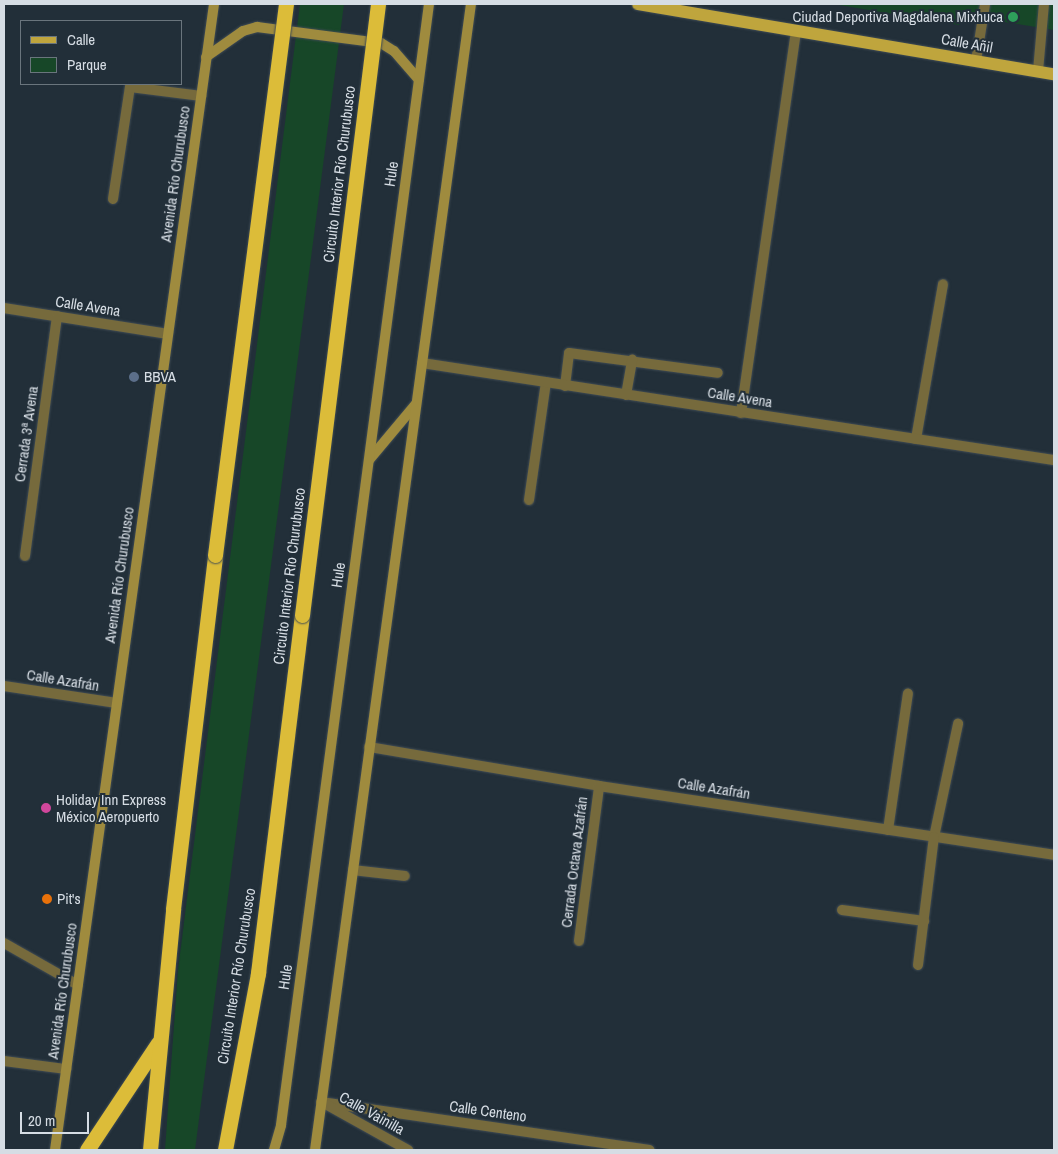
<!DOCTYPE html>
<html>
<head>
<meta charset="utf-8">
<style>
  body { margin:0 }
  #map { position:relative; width:1058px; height:1154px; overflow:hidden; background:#222f39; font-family:"Archivo Narrow",sans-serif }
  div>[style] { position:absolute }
  .green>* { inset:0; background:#174728 }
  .roads { filter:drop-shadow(0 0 1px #3f4b54) drop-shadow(0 0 1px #3f4b54) }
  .lane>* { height:10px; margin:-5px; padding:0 5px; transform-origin:5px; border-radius:5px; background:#766a3c }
  .street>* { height:10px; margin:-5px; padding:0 5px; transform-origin:5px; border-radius:5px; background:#766a3c }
  .secondary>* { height:10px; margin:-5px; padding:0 5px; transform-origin:5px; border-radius:5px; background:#9f8b3e }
  .primary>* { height:12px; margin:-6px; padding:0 6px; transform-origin:6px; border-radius:6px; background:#bfa53d }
  .highway>* { height:15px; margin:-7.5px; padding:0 7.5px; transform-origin:7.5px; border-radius:7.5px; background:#dcbc39 }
  .bridges { filter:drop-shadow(0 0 1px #3f4b54) drop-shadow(0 0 1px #3f4b54) }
  .highway-bridge>* { height:15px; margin:-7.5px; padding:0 7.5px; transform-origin:7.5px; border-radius:7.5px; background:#dcbc39 }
  .dots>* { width:14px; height:14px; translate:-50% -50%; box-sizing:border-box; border:2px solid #222f39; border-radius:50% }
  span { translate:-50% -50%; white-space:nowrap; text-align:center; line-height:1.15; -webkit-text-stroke:4px #222f39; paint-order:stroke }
  .poi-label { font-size:15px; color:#d6dde4 }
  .right { translate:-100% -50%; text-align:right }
  .left { translate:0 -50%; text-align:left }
  .street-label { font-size:15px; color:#d6dde4 }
  .frame { position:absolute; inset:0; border:5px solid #d6dde4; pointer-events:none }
  .legend { position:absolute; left:20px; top:20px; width:162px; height:65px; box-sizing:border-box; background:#222f39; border:1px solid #6a757d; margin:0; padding:6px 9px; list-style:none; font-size:15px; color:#d6dde4 }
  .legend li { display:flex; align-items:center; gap:10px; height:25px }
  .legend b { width:25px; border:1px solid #6a757d }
  .scale { position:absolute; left:20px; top:1112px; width:69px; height:22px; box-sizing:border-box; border:2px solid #d6dde4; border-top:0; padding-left:6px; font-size:15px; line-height:18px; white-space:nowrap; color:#d6dde4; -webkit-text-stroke:4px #222f39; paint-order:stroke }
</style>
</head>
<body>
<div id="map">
  <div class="green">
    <i style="clip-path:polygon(300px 4px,344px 4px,195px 1150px,165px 1150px,178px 970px)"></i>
    <i style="clip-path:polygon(833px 4px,1054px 4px,1054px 30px,961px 15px,959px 25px)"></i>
  </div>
  <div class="roads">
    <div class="lane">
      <i style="left:976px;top:61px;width:58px;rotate:-81deg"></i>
      <i style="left:1038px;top:71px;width:67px;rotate:-84.9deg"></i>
      <i style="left:113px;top:199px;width:113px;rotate:-81.4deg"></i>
      <i style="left:130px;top:87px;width:72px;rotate:7.2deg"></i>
      <i style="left:565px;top:386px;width:33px;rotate:-83deg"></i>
      <i style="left:569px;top:353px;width:150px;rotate:7.6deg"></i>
      <i style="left:626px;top:395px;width:36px;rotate:-80deg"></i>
      <i style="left:741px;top:413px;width:386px;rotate:-81.8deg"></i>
      <i style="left:916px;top:439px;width:157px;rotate:-80.1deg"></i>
      <i style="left:529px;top:500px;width:119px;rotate:-81.8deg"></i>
      <i style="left:888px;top:830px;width:138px;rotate:-81.7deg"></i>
      <i style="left:934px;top:837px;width:116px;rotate:-78deg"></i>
      <i style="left:353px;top:870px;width:52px;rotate:6.6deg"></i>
    </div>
    <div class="street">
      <i style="left:4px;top:308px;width:166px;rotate:9deg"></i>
      <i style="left:422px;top:363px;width:639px;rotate:8.73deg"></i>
      <i style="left:25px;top:556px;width:242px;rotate:-82.4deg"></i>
      <i style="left:4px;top:686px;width:114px;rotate:8.6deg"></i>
      <i style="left:369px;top:747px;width:233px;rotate:9.6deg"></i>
      <i style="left:599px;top:786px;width:460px;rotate:8.6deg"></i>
      <i style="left:842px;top:910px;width:83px;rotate:7.6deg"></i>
      <i style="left:579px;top:941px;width:156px;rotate:-82.6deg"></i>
      <i style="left:4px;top:943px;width:85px;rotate:29.6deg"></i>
      <i style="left:918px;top:965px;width:129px;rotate:-82.9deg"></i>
      <i style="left:4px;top:1061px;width:63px;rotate:7.4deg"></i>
      <i style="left:321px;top:1102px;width:332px;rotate:8.3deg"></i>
      <i style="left:327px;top:1105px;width:93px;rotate:29.1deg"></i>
    </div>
    <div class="secondary">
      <i style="left:206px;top:57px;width:45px;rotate:-35.1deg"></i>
      <i style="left:243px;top:31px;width:15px;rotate:-16deg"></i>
      <i style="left:257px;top:27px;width:125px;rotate:7.4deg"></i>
      <i style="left:381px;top:43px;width:15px;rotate:32deg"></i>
      <i style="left:394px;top:51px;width:38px;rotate:49deg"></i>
      <i style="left:369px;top:460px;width:73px;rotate:-50deg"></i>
      <i style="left:55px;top:1150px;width:1157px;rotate:-82.1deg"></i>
      <i style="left:274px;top:1150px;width:26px;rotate:-74deg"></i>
      <i style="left:281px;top:1125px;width:1131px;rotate:-82.48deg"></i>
      <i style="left:315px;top:1150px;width:1157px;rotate:-82.25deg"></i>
    </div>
    <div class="primary">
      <i style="left:638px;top:4px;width:422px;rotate:9.6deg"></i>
    </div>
    <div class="highway">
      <i style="left:87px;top:1150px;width:128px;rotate:-56.4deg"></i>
      <i style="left:150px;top:1150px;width:242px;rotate:-84.5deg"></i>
      <i style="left:173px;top:909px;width:356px;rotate:-83.2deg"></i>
      <i style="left:225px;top:1150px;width:180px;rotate:-79.4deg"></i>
      <i style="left:258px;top:973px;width:361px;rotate:-83deg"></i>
    </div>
  </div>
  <div class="bridges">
    <div class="highway-bridge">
      <i style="left:215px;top:555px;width:556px;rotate:-82.66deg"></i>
      <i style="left:302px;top:615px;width:616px;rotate:-82.91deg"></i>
    </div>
  </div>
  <div class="dots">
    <i style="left:1013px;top:17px;background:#2e9e5b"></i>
    <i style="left:134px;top:377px;background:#5c6f8a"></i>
    <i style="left:46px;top:808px;background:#d1479c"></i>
    <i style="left:47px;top:899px;background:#e8710a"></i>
  </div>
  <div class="poi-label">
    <span class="right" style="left:1003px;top:17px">Ciudad Deportiva Magdalena Mixhuca</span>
    <span class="left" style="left:144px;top:377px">BBVA</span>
    <span class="left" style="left:56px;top:808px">Holiday Inn Express<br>México Aeropuerto</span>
    <span class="left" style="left:57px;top:899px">Pit's</span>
  </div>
  <div class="street-label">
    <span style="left:967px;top:43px;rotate:10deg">Calle Añil</span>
    <span style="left:175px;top:174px;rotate:-82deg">Avenida Río Churubusco</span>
    <span style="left:339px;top:174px;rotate:-83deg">Circuito Interior Río Churubusco</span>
    <span style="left:391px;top:174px;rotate:-82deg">Hule</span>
    <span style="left:88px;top:306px;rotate:9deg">Calle Avena</span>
    <span style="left:740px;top:397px;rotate:9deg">Calle Avena</span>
    <span style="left:26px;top:434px;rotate:-82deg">Cerrada 3ª Avena</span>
    <span style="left:119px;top:575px;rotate:-82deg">Avenida Río Churubusco</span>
    <span style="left:338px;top:575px;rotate:-82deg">Hule</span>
    <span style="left:289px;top:576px;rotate:-83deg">Circuito Interior Río Churubusco</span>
    <span style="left:63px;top:680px;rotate:9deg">Calle Azafrán</span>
    <span style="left:714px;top:788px;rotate:9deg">Calle Azafrán</span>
    <span style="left:574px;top:862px;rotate:-83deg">Cerrada Octava Azafrán</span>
    <span style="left:236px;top:976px;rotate:-81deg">Circuito Interior Río Churubusco</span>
    <span style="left:285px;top:977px;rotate:-82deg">Hule</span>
    <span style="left:62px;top:991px;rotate:-82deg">Avenida Río Churubusco</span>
    <span style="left:488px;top:1111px;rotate:8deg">Calle Centeno</span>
    <span style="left:372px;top:1113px;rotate:29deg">Calle Vainilla</span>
  </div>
  <div class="frame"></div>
  <ul class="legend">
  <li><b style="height:6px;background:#bfa53d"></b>Calle</li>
  <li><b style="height:14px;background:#174728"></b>Parque</li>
  </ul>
  <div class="scale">20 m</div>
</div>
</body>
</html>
